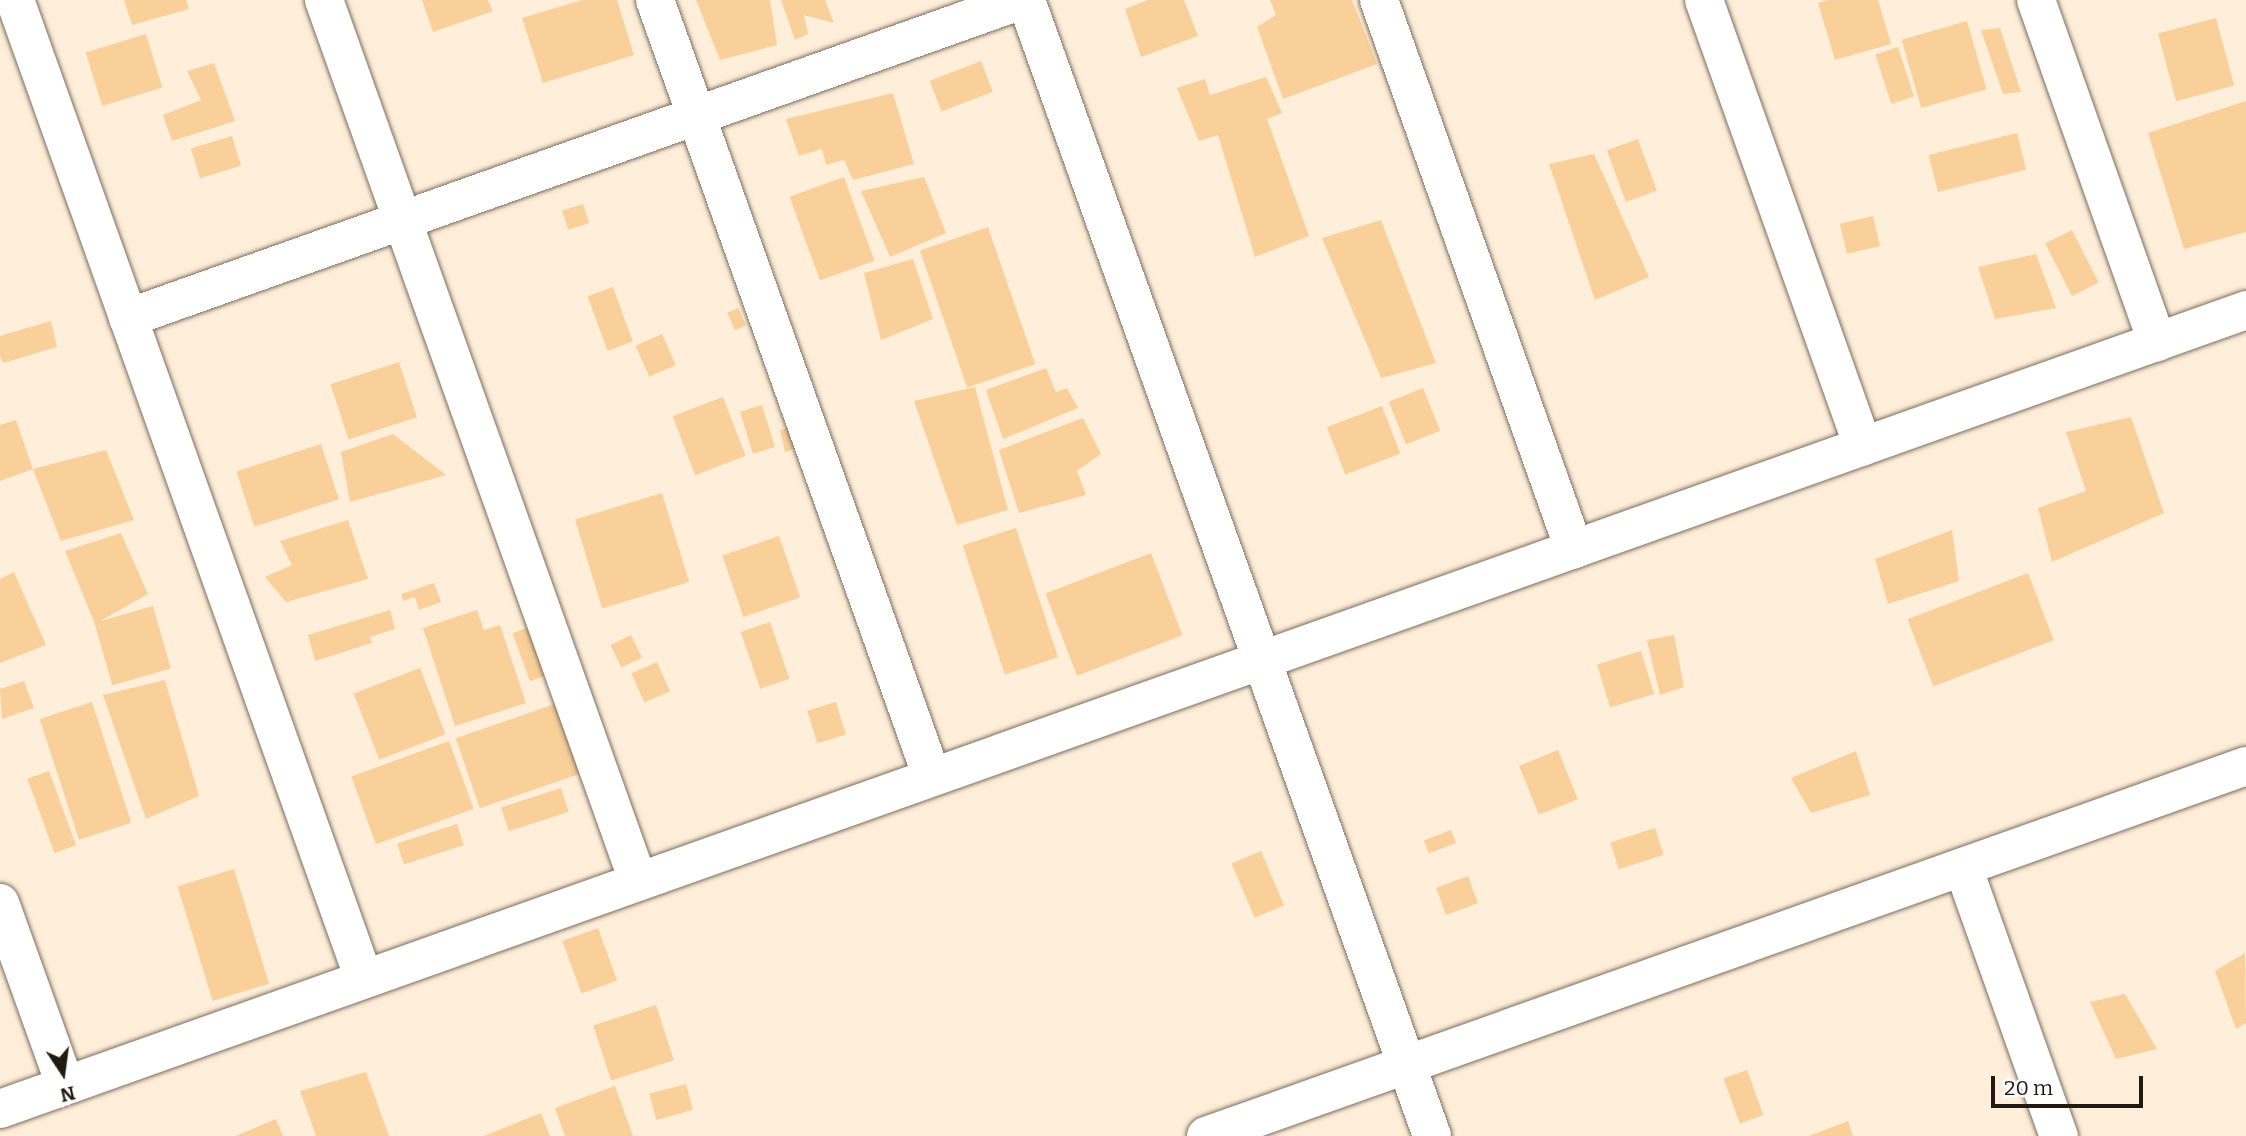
<!DOCTYPE html>
<html>
<head>
<meta charset="utf-8">
<style>
  body { margin:0 }
  #map { position:relative; width:2246px; height:1136px; overflow:hidden; background:#feeeda; font-family:Bitter,serif }
  div>[style] { position:absolute }
  .building>* { inset:0; background:#f9d099; transform-origin:0 0 }
  .roads { filter:drop-shadow(0 0 2px #7c6e5d) drop-shadow(0 0 2px #7c6e5d) }
  .minor>* { height:38px; margin:-19px; padding:0 19px; transform-origin:19px; border-radius:19px; background:#fff }
  span { translate:-50% -50%; white-space:nowrap; text-align:center; line-height:1.15; -webkit-text-stroke:6px #fefefe; paint-order:stroke }
  .north { position:absolute; left:28px; top:1038px; width:70px; height:70px; -webkit-text-stroke:5px #fefefe; paint-order:stroke; rotate:167deg; font-size:19px; font-weight:700; line-height:28px; text-align:center; color:#201a13 }
  .north::after { content:''; display:block; margin:auto; width:24px; height:32px; background:#201a13; clip-path:polygon(50% 0,100% 100%,50% 72%,0 100%) }
  .scale { position:absolute; left:1991px; top:1076px; width:152px; height:32px; box-sizing:border-box; border:4px solid #201a13; border-top:0; padding-left:9px; font-size:21px; line-height:24px; white-space:nowrap; color:#201a13; -webkit-text-stroke:5px #fefefe; paint-order:stroke }
</style>
</head>
<body>
<div id="map">
  <div class="building">
    <i style="clip-path:polygon(124px 0,186px 0,189px 9px,132px 25px)"></i>
    <i style="clip-path:polygon(422px 0,488px 0,493px 11px,433px 32px)"></i>
    <i style="clip-path:polygon(582px 0,617px 0,634px 55px,543px 83px,522px 18px)"></i>
    <i style="clip-path:polygon(696px 0,770px 0,777px 45px,720px 60px)"></i>
    <i style="clip-path:polygon(781px 0,825px 0,834px 23px,804px 15px,808px 34px,795px 40px)"></i>
    <i style="clip-path:polygon(1148px 0,1184px 0,1198px 36px,1141px 57px,1125px 9px)"></i>
    <i style="clip-path:polygon(1270px 0,1352px 0,1377px 64px,1283px 99px,1257px 27px,1276px 15px)"></i>
    <i style="clip-path:polygon(1828px 0,1878px 0,1891px 44px,1835px 60px,1818px 3px)"></i>
    <i style="left:2216px;top:18px;width:70px;height:60px;rotate:75deg"></i>
    <i style="left:1967px;top:21px;width:71px;height:68px;rotate:74deg"></i>
    <i style="clip-path:polygon(2000px 28px,2021px 92px,2003px 94px,1981px 30px)"></i>
    <i style="left:146px;top:34px;width:56px;height:63px;rotate:73deg"></i>
    <i style="left:1898px;top:47px;width:52px;height:24px;rotate:72deg"></i>
    <i style="left:981px;top:61px;width:33px;height:55px;rotate:69deg"></i>
    <i style="clip-path:polygon(214px 63px,235px 121px,172px 141px,163px 115px,201px 100px,187px 71px)"></i>
    <i style="clip-path:polygon(1266px 77px,1282px 113px,1267px 119px,1309px 236px,1255px 257px,1218px 135px,1199px 141px,1177px 88px,1205px 79px,1210px 95px)"></i>
    <i style="clip-path:polygon(893px 93px,914px 164px,853px 180px,844px 160px,826px 165px,822px 149px,799px 156px,786px 119px)"></i>
    <i style="clip-path:polygon(2246px 101px,2246px 232px,2184px 249px,2148px 133px)"></i>
    <i style="left:2017px;top:133px;width:38px;height:91px;rotate:76deg"></i>
    <i style="left:232px;top:136px;width:31px;height:43px;rotate:73deg"></i>
    <i style="left:1638px;top:139px;width:55px;height:33px;rotate:70deg"></i>
    <i style="clip-path:polygon(1594px 154px,1649px 277px,1595px 300px,1549px 164px)"></i>
    <i style="left:844px;top:177px;width:89px;height:58px;rotate:70deg"></i>
    <i style="clip-path:polygon(924px 177px,946px 233px,890px 257px,861px 191px)"></i>
    <i style="left:583px;top:204px;width:20px;height:22px;rotate:72deg"></i>
    <i style="left:1873px;top:216px;width:31px;height:34px;rotate:77deg"></i>
    <i style="clip-path:polygon(1381px 220px,1436px 363px,1381px 378px,1322px 238px)"></i>
    <i style="left:988px;top:227px;width:145px;height:72px;rotate:71deg"></i>
    <i style="left:2072px;top:230px;width:59px;height:30px;rotate:63deg"></i>
    <i style="clip-path:polygon(2036px 254px,2056px 308px,1995px 319px,1978px 267px)"></i>
    <i style="clip-path:polygon(913px 259px,933px 319px,881px 340px,864px 273px)"></i>
    <i style="left:613px;top:287px;width:58px;height:27px;rotate:70deg"></i>
    <i style="left:738px;top:308px;width:19px;height:12px;rotate:65deg"></i>
    <i style="clip-path:polygon(51px 321px,57px 347px,3px 363px,0 356px,0 336px)"></i>
    <i style="left:662px;top:334px;width:34px;height:29px;rotate:66deg"></i>
    <i style="left:399px;top:362px;width:58px;height:72px;rotate:72deg"></i>
    <i style="clip-path:polygon(1046px 368px,1056px 392px,1067px 388px,1078px 408px,1003px 439px,986px 390px)"></i>
    <i style="clip-path:polygon(975px 387px,1008px 510px,957px 525px,914px 401px)"></i>
    <i style="left:1423px;top:388px;width:46px;height:37px;rotate:68deg"></i>
    <i style="left:723px;top:397px;width:63px;height:54px;rotate:69deg"></i>
    <i style="left:762px;top:405px;width:44px;height:23px;rotate:73deg"></i>
    <i style="left:1382px;top:406px;width:51px;height:59px;rotate:69deg"></i>
    <i style="clip-path:polygon(2131px 417px,2164px 513px,2052px 562px,2038px 508px,2086px 491px,2066px 432px)"></i>
    <i style="clip-path:polygon(1083px 418px,1101px 454px,1077px 471px,1086px 495px,1019px 513px,999px 450px)"></i>
    <i style="clip-path:polygon(16px 420px,33px 469px,0 481px,0 425px)"></i>
    <i style="clip-path:polygon(788px 428px,794px 449px,785px 452px,780px 430px)"></i>
    <i style="clip-path:polygon(393px 434px,446px 475px,350px 502px,341px 452px)"></i>
    <i style="left:321px;top:444px;width:58px;height:89px;rotate:72deg"></i>
    <i style="clip-path:polygon(106px 450px,134px 520px,61px 541px,33px 469px)"></i>
    <i style="left:662px;top:493px;width:93px;height:91px;rotate:73deg"></i>
    <i style="clip-path:polygon(348px 520px,368px 579px,286px 602px,265px 577px,292px 565px,280px 541px)"></i>
    <i style="left:1016px;top:528px;width:136px;height:56px;rotate:72deg"></i>
    <i style="clip-path:polygon(1952px 530px,1959px 581px,1888px 604px,1875px 559px)"></i>
    <i style="clip-path:polygon(121px 533px,148px 594px,95px 624px,65px 551px)"></i>
    <i style="left:779px;top:536px;width:65px;height:60px;rotate:71deg"></i>
    <i style="left:1151px;top:553px;width:88px;height:113px;rotate:69deg"></i>
    <i style="clip-path:polygon(14px 572px,46px 645px,0 663px,0 579px)"></i>
    <i style="left:2028px;top:573px;width:72px;height:129px;rotate:69deg"></i>
    <i style="clip-path:polygon(434px 583px,441px 602px,419px 610px,415px 597px,403px 601px,401px 594px)"></i>
    <i style="left:153px;top:606px;width:65px;height:61px;rotate:74deg"></i>
    <i style="clip-path:polygon(390px 610px,395px 629px,370px 637px,372px 643px,315px 661px,308px 635px)"></i>
    <i style="clip-path:polygon(477px 610px,484px 630px,500px 625px,526px 703px,455px 726px,423px 628px)"></i>
    <i style="left:770px;top:622px;width:60px;height:31px;rotate:71deg"></i>
    <i style="left:535px;top:625px;width:51px;height:24px;rotate:70deg"></i>
    <i style="left:631px;top:635px;width:25px;height:23px;rotate:64deg"></i>
    <i style="clip-path:polygon(1674px 635px,1684px 687px,1660px 695px,1647px 640px)"></i>
    <i style="left:1641px;top:651px;width:45px;height:46px;rotate:73deg"></i>
    <i style="left:657px;top:662px;width:32px;height:28px;rotate:66deg"></i>
    <i style="left:420px;top:668px;width:71px;height:71px;rotate:69deg"></i>
    <i style="clip-path:polygon(165px 680px,199px 796px,146px 819px,103px 695px)"></i>
    <i style="clip-path:polygon(24px 681px,34px 708px,2px 719px,0 689px)"></i>
    <i style="left:92px;top:702px;width:127px;height:55px;rotate:72deg"></i>
    <i style="left:836px;top:702px;width:34px;height:30px;rotate:73deg"></i>
    <i style="left:555px;top:704px;width:74px;height:105px;rotate:71deg"></i>
    <i style="left:449px;top:741px;width:72px;height:104px;rotate:70deg"></i>
    <i style="left:1558px;top:750px;width:53px;height:42px;rotate:68deg"></i>
    <i style="clip-path:polygon(1856px 751px,1870px 795px,1811px 813px,1791px 778px)"></i>
    <i style="left:49px;top:771px;width:79px;height:23px;rotate:70deg"></i>
    <i style="left:561px;top:788px;width:25px;height:63px;rotate:72deg"></i>
    <i style="left:457px;top:824px;width:22px;height:63px;rotate:72deg"></i>
    <i style="left:1655px;top:828px;width:28px;height:47px;rotate:72deg"></i>
    <i style="left:1451px;top:830px;width:14px;height:29px;rotate:69deg"></i>
    <i style="left:1261px;top:851px;width:59px;height:32px;rotate:67deg"></i>
    <i style="left:234px;top:869px;width:120px;height:59px;rotate:73deg"></i>
    <i style="left:1468px;top:876px;width:29px;height:34px;rotate:70deg"></i>
    <i style="left:598px;top:928px;width:56px;height:38px;rotate:70deg"></i>
    <i style="clip-path:polygon(2245px 953px,2246px 1023px,2236px 1029px,2215px 971px)"></i>
    <i style="clip-path:polygon(2125px 994px,2157px 1049px,2116px 1059px,2090px 1002px)"></i>
    <i style="left:656px;top:1005px;width:58px;height:66px;rotate:72deg"></i>
    <i style="left:1747px;top:1070px;width:48px;height:25px;rotate:70deg"></i>
    <i style="clip-path:polygon(366px 1072px,389px 1136px,316px 1136px,300px 1091px)"></i>
    <i style="left:686px;top:1084px;width:27px;height:38px;rotate:75deg"></i>
    <i style="clip-path:polygon(615px 1086px,633px 1136px,565px 1136px,555px 1108px)"></i>
    <i style="clip-path:polygon(541px 1113px,550px 1136px,484px 1136px)"></i>
    <i style="clip-path:polygon(276px 1119px,283px 1136px,236px 1136px)"></i>
    <i style="clip-path:polygon(1848px 1121px,1853px 1136px,1809px 1136px)"></i>
  </div>
  <div class="roads">
    <div class="minor">
      <i style="left:15px;top:0;width:1039px;rotate:70.38deg"></i>
      <i style="left:324px;top:0;width:935px;rotate:70.38deg"></i>
      <i style="left:655px;top:0;width:825px;rotate:70.38deg"></i>
      <i style="left:1026px;top:0;width:1206px;rotate:70.33deg"></i>
      <i style="left:1379px;top:0;width:583px;rotate:70.45deg"></i>
      <i style="left:1704px;top:0;width:474px;rotate:70.4deg"></i>
      <i style="left:2036px;top:0;width:363px;rotate:70.5deg"></i>
      <i style="left:128px;top:318px;width:949px;rotate:-19.58deg"></i>
      <i style="left:1963px;top:867px;width:286px;rotate:70.4deg"></i>
      <i style="left:0;top:903px;width:193px;rotate:70.3deg"></i>
      <i style="left:0;top:1109px;width:2384px;rotate:-19.58deg"></i>
      <i style="left:1206px;top:1136px;width:1104px;rotate:-19.58deg"></i>
    </div>
  </div>
  <div class="north">N</div>
  <div class="scale">20 m</div>
</div>
</body>
</html>
